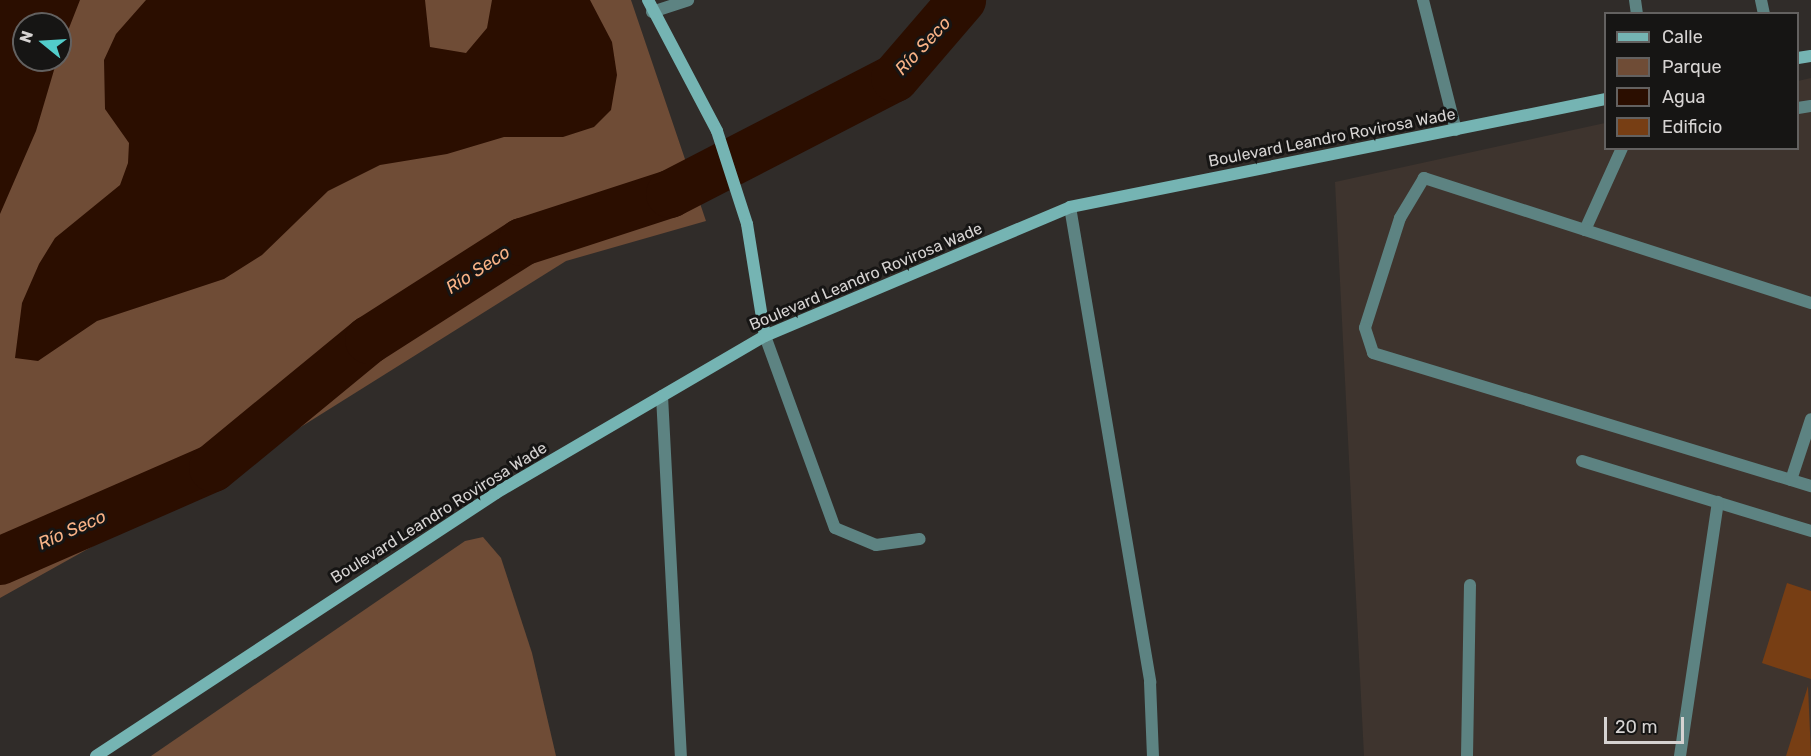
<!DOCTYPE html>
<html>
<head>
<meta charset="utf-8">
<style>
  body { margin:0 }
  #map { position:relative; width:1811px; height:756px; overflow:hidden; background:#302c29; font-family:Rubik,sans-serif }
  div>[style] { position:absolute }
  .built>* { inset:0; background:#3e342e }
  .green>* { inset:0; background:#6f4c36 }
  .water>* { inset:0; background:#2b0e00 }
  .river>* { height:48px; margin:-24px; padding:0 24px; transform-origin:24px; border-radius:24px; background:#2b0e00 }
  .building>* { inset:0; background:#773e14 }
  .lane>* { height:12px; margin:-6px; padding:0 6px; transform-origin:6px; border-radius:6px; background:#5d8382 }
  .street>* { height:12px; margin:-6px; padding:0 6px; transform-origin:6px; border-radius:6px; background:#5d8382 }
  .secondary>* { height:12px; margin:-6px; padding:0 6px; transform-origin:6px; border-radius:6px; background:#75b4b3 }
  span { translate:-50% -50%; white-space:nowrap; text-align:center; line-height:1.15; -webkit-text-stroke:6px #161514; paint-order:stroke }
  .street-label { font-size:16px; color:#d6d3d2 }
  .water-label { font-size:18px; color:#f8b286; font-style:italic }
  .legend { position:absolute; left:1604px; top:12px; width:195px; height:138px; box-sizing:border-box; background:#161514; border:2px solid #636160; margin:0; padding:8px 10px; list-style:none; font-size:18px; color:#d6d3d2 }
  .legend li { display:flex; align-items:center; gap:12px; height:30px }
  .legend b { width:30px; border:2px solid #636160 }
  .north { position:absolute; left:12px; top:12px; width:60px; height:60px; box-sizing:border-box; background:#161514; border:2px solid #636160; border-radius:50%; rotate:288deg; font-size:16px; font-weight:700; line-height:24px; text-align:center; color:#d6d3d2 }
  .north::after { content:''; display:block; margin:auto; width:21px; height:27px; background:#52cdcb; clip-path:polygon(50% 0,100% 100%,50% 72%,0 100%) }
  .scale { position:absolute; left:1604px; top:717px; width:80px; height:27px; box-sizing:border-box; border:3px solid #d6d3d2; border-top:0; padding-left:8px; font-size:18px; line-height:21px; white-space:nowrap; color:#d6d3d2; -webkit-text-stroke:4px #161514; paint-order:stroke }
</style>
</head>
<body>
<div id="map">
  <div class="built">
    <i style="clip-path:polygon(1811px 78px,1811px 756px,1364px 756px,1335px 182px,1605px 123px,1606px 148px,1798px 148px,1798px 81px)"></i>
  </div>
  <div class="green">
    <i style="clip-path:polygon(evenodd,0 0,631px 0,706px 221px,566px 261px,256px 455px,0 598px,0 0,24px 24px,60px 24px,60px 60px,24px 60px,24px 24px)"></i>
    <i style="clip-path:polygon(483px 537px,501px 558px,532px 653px,556px 756px,151px 756px,465px 541px)"></i>
  </div>
  <div class="water">
    <i style="clip-path:polygon(0 0,80px 0,60px 51px,60px 24px,24px 24px,24px 60px,57px 60px,36px 131px,0 214px)"></i>
    <i style="clip-path:polygon(146px 0,425px 0,430px 47px,466px 53px,487px 28px,492px 0,590px 0,612px 42px,617px 75px,611px 110px,594px 127px,563px 137px,504px 137px,447px 154px,380px 165px,328px 191px,262px 255px,224px 279px,97px 321px,38px 361px,15px 358px,22px 303px,39px 264px,55px 238px,120px 185px,128px 163px,129px 143px,105px 109px,104px 60px,116px 34px)"></i>
  </div>
  <div class="river">
    <i style="left:0;top:561px;width:232px;rotate:-23.6deg"></i>
    <i style="left:213px;top:468px;width:202px;rotate:-39.4deg"></i>
    <i style="left:369px;top:340px;width:182px;rotate:-32.6deg"></i>
    <i style="left:522px;top:242px;width:156px;rotate:-18deg"></i>
    <i style="left:670px;top:194px;width:253px;rotate:-27.3deg"></i>
    <i style="left:895px;top:78px;width:103px;rotate:-49.3deg"></i>
  </div>
  <div class="building">
    <i style="clip-path:polygon(1787px 583px,1811px 591px,1811px 679px,1762px 663px)"></i>
    <i style="clip-path:polygon(1808px 686px,1811px 756px,1786px 756px)"></i>
  </div>
  <div class="lane">
    <i style="left:1423px;top:0;width:134px;rotate:75.8deg"></i>
    <i style="left:1635px;top:0;width:14px;rotate:82deg"></i>
    <i style="left:1761px;top:0;width:14px;rotate:78deg"></i>
    <i style="left:652px;top:12px;width:38px;rotate:-18deg"></i>
    <i style="left:1798px;top:108px;width:13px;rotate:-9deg"></i>
    <i style="left:1070px;top:207px;width:482px;rotate:80.4deg"></i>
    <i style="left:1150px;top:682px;width:74px;rotate:87.7deg"></i>
    <i style="left:1585px;top:230px;width:90px;rotate:-65.7deg"></i>
    <i style="left:1811px;top:303px;width:407px;rotate:-162.1deg"></i>
    <i style="left:1424px;top:178px;width:47px;rotate:121deg"></i>
    <i style="left:1400px;top:218px;width:115px;rotate:107.7deg"></i>
    <i style="left:1365px;top:328px;width:26px;rotate:72deg"></i>
    <i style="left:1373px;top:353px;width:458px;rotate:16.9deg"></i>
    <i style="left:765px;top:336px;width:204px;rotate:70deg"></i>
    <i style="left:835px;top:528px;width:44px;rotate:22.5deg"></i>
    <i style="left:876px;top:545px;width:44px;rotate:-7.8deg"></i>
    <i style="left:1582px;top:461px;width:239px;rotate:17deg"></i>
    <i style="left:1791px;top:480px;width:64px;rotate:-71.8deg"></i>
    <i style="left:1467px;top:756px;width:171px;rotate:-89deg"></i>
    <i style="left:1680px;top:756px;width:257px;rotate:-81.5deg"></i>
  </div>
  <div class="street">
    <i style="left:662px;top:396px;width:361px;rotate:87deg"></i>
  </div>
  <div class="secondary">
    <i style="left:648px;top:0;width:148px;rotate:62.2deg"></i>
    <i style="left:717px;top:131px;width:98px;rotate:72.1deg"></i>
    <i style="left:747px;top:224px;width:113px;rotate:80.9deg"></i>
    <i style="left:1798px;top:58px;width:13px;rotate:-9deg"></i>
    <i style="left:96px;top:756px;width:479px;rotate:-33.3deg"></i>
    <i style="left:496px;top:493px;width:311px;rotate:-30.3deg"></i>
    <i style="left:765px;top:336px;width:331px;rotate:-22.9deg"></i>
    <i style="left:1070px;top:207px;width:547px;rotate:-11.39deg"></i>
  </div>
  <div class="street-label">
    <span style="left:1332px;top:138px;rotate:-11deg">Boulevard Leandro Rovirosa Wade</span>
    <span style="left:866px;top:277px;rotate:-23deg">Boulevard Leandro Rovirosa Wade</span>
    <span style="left:439px;top:513px;rotate:-32deg">Boulevard Leandro Rovirosa Wade</span>
  </div>
  <div class="water-label">
    <span style="left:923px;top:46px;rotate:-47deg">Río Seco</span>
    <span style="left:478px;top:270px;rotate:-33deg">Río Seco</span>
    <span style="left:72px;top:530px;rotate:-24deg">Río Seco</span>
  </div>
  <ul class="legend">
  <li><b style="height:8px;background:#75b4b3"></b>Calle</li>
  <li><b style="height:16px;background:#6f4c36"></b>Parque</li>
  <li><b style="height:16px;background:#2b0e00"></b>Agua</li>
  <li><b style="height:16px;background:#773e14"></b>Edificio</li>
  </ul>
  <div class="north">N</div>
  <div class="scale">20 m</div>
</div>
</body>
</html>
